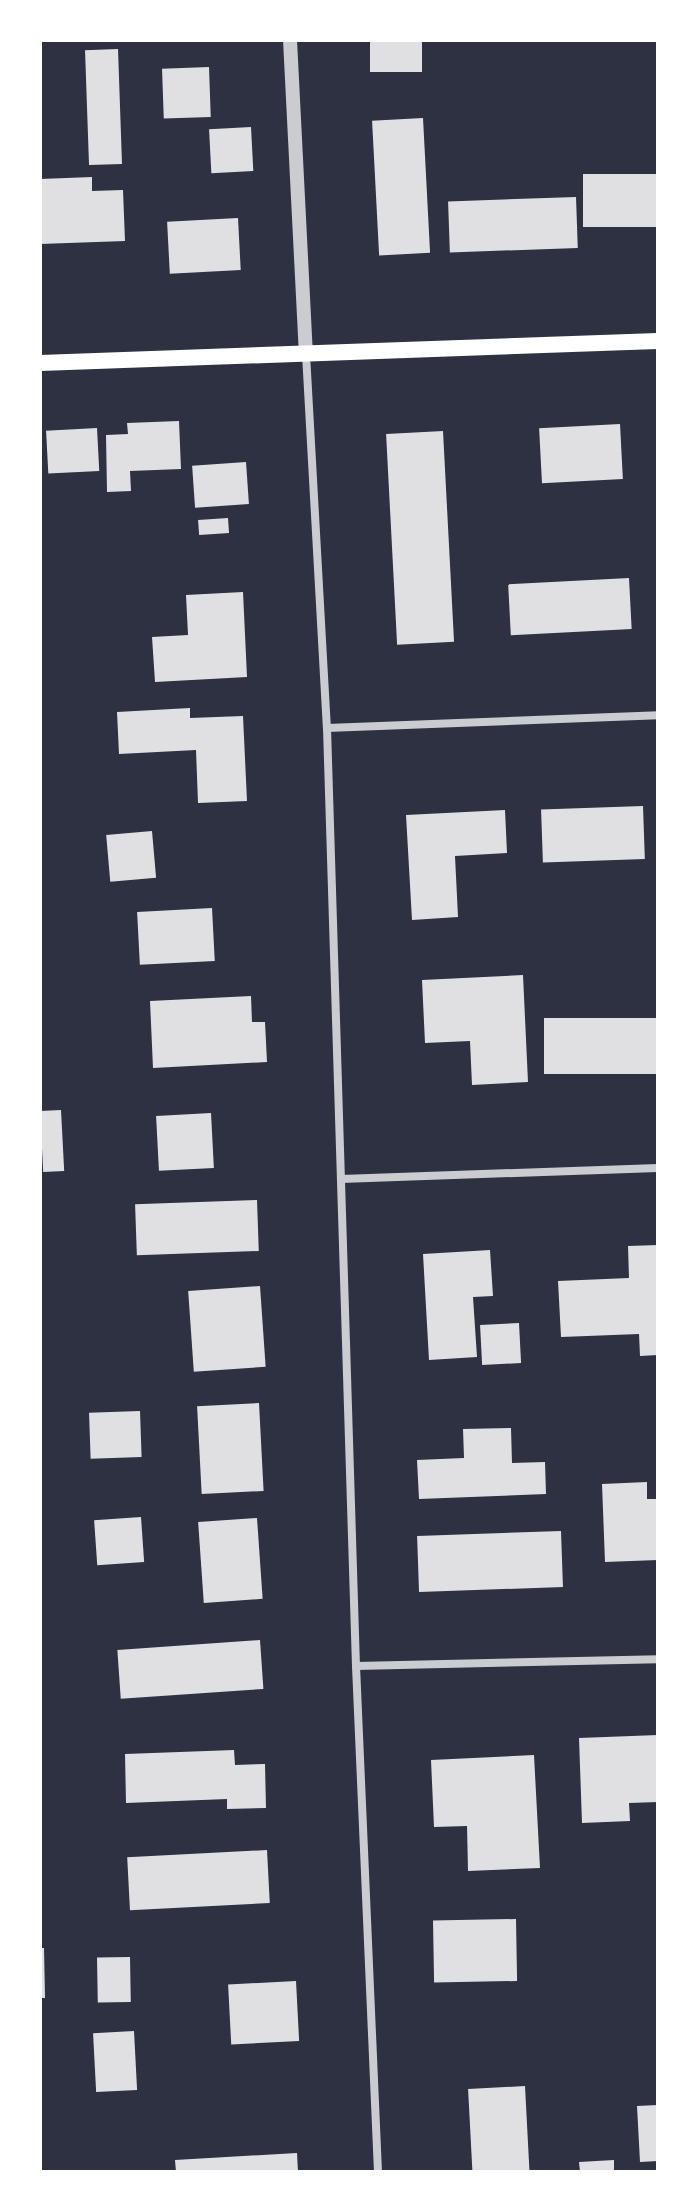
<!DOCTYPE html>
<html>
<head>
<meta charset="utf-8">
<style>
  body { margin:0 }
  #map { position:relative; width:698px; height:2212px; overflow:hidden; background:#2d3142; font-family:"Alegreya Sans",sans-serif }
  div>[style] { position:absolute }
  .building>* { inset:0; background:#e0e0e3; transform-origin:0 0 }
  .minor>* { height:8px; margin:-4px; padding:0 4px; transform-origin:4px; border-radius:4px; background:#caccd0 }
  .tertiary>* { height:14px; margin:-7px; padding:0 7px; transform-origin:7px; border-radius:7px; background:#caccd0 }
  .secondary>* { height:16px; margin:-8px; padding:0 8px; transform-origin:8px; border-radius:8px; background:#fff }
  span { translate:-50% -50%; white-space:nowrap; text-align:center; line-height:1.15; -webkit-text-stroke:7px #fff; paint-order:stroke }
  .frame { position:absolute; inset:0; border:42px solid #fff; pointer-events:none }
</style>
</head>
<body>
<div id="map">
  <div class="building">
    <i style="left:370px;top:40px;width:52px;height:32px"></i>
    <i style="left:118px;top:49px;width:115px;height:33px;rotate:88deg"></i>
    <i style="left:209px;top:67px;width:50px;height:47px;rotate:88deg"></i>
    <i style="left:423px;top:118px;width:135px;height:51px;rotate:87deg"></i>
    <i style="left:251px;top:127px;width:44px;height:42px;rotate:87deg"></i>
    <i style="left:658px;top:174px;width:53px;height:75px;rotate:90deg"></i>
    <i style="clip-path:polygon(92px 177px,92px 191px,123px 190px,125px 241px,40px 244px,40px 179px)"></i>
    <i style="left:576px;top:197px;width:51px;height:128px;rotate:88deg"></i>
    <i style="left:238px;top:218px;width:52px;height:71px;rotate:87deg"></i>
    <i style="clip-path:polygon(179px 421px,181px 469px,130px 471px,131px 491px,107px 492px,106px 435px,128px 434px,127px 423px)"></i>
    <i style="left:620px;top:424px;width:55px;height:81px;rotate:87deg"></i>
    <i style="left:97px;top:428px;width:43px;height:51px;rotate:87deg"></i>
    <i style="left:443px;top:431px;width:211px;height:57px;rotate:87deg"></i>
    <i style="left:246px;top:462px;width:42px;height:54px;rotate:86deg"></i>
    <i style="left:228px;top:518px;width:15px;height:30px;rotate:86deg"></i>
    <i style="left:629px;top:578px;width:51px;height:121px;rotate:87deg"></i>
    <i style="clip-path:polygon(243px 592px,247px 677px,155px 682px,152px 637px,188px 635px,186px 595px)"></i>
    <i style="clip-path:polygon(190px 708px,190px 718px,243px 716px,247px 801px,198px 803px,196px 750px,119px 754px,117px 712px)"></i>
    <i style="left:643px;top:806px;width:53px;height:102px;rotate:88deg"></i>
    <i style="clip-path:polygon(505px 810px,507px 853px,455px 856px,458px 917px,412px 920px,406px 815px)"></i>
    <i style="left:152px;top:831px;width:47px;height:46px;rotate:85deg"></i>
    <i style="left:212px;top:908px;width:53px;height:75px;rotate:87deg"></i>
    <i style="clip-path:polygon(523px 975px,528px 1082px,472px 1085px,470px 1041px,425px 1043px,422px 980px)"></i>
    <i style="clip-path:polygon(251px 996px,252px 1022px,265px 1022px,267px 1062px,153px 1068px,150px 1001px)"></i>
    <i style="left:658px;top:1018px;width:56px;height:114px;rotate:90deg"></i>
    <i style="left:61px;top:1110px;width:61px;height:21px;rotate:87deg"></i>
    <i style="left:211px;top:1113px;width:55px;height:55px;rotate:87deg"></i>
    <i style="left:257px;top:1200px;width:51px;height:122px;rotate:88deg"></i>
    <i style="clip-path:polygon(658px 1245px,658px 1355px,640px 1356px,639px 1334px,561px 1337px,558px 1281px,629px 1278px,628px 1246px)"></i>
    <i style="clip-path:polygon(490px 1250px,493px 1296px,473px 1297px,477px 1357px,429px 1360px,423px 1254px)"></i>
    <i style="left:260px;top:1286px;width:81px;height:72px;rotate:86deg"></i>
    <i style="left:519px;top:1323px;width:40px;height:39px;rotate:87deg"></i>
    <i style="left:259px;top:1403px;width:88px;height:62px;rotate:87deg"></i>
    <i style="left:140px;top:1411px;width:46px;height:51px;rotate:88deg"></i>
    <i style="clip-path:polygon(511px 1428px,512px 1463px,545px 1462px,546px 1494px,419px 1499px,417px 1460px,464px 1458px,463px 1429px)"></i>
    <i style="clip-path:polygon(647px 1482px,647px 1499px,658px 1499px,658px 1560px,605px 1562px,602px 1484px)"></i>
    <i style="left:141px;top:1517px;width:45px;height:47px;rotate:86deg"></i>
    <i style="left:257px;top:1518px;width:81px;height:59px;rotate:86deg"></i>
    <i style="left:561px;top:1531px;width:56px;height:144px;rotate:88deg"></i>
    <i style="left:260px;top:1640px;width:49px;height:143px;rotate:86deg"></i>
    <i style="clip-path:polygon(658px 1735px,658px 1802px,629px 1803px,630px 1821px,582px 1823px,579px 1738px)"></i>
    <i style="clip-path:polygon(234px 1750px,235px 1765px,265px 1764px,266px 1808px,227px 1809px,227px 1799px,126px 1803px,125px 1754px)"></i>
    <i style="clip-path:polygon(534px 1755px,540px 1868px,468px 1871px,467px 1826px,434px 1827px,431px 1760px)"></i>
    <i style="left:267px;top:1850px;width:53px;height:140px;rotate:87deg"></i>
    <i style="left:516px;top:1919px;width:62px;height:83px;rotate:89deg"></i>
    <i style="clip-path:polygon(40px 1948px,44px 1948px,45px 1998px,40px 1998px)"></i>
    <i style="left:130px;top:1957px;width:45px;height:33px;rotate:89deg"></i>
    <i style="left:296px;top:1981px;width:60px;height:68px;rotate:87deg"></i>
    <i style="left:134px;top:2031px;width:59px;height:41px;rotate:87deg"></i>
    <i style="left:525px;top:2086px;width:86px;height:57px;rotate:87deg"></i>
    <i style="clip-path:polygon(658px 2105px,658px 2161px,640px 2162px,637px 2106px)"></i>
    <i style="clip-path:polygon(297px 2153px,298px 2172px,176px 2172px,175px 2160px)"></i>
    <i style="clip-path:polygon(614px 2160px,614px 2172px,580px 2172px,579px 2162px)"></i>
  </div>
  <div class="minor">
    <i style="left:306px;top:354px;width:375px;rotate:86.8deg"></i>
    <i style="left:327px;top:728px;width:938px;rotate:88.23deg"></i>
    <i style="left:356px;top:1666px;width:506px;rotate:87.51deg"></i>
    <i style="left:327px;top:728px;width:331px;rotate:-2.2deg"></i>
    <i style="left:341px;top:1179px;width:317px;rotate:-2deg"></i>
    <i style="left:356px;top:1666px;width:302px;rotate:-1.3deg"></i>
  </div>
  <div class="tertiary">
    <i style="left:290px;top:40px;width:313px;rotate:87.1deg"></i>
  </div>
  <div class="secondary">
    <i style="left:40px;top:363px;width:618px;rotate:-2.04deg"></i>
  </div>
  <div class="frame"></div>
</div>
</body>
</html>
